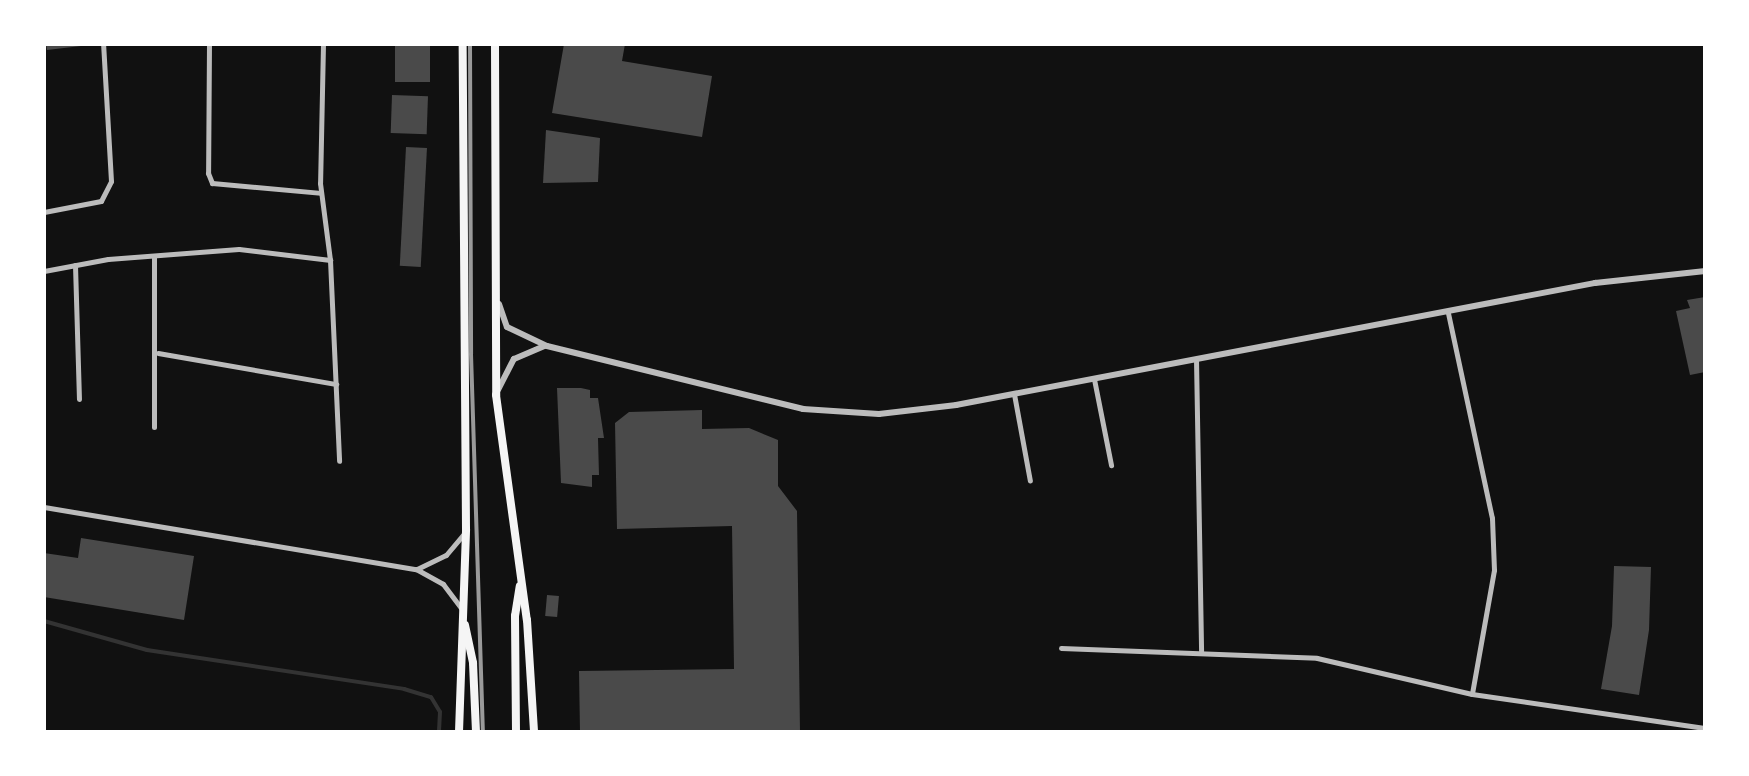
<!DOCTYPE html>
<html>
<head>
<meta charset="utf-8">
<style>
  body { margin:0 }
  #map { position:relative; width:1749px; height:776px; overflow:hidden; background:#111; font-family:"Titillium Web",sans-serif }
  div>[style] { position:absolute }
  .stream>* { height:4px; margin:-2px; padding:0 2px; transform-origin:2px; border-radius:2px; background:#333 }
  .building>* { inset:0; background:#4a4a4a; transform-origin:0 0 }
  .minor>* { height:5px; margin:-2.5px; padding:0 2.5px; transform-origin:2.5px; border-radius:2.5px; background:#bcbcbc }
  .tertiary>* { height:6px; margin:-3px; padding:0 3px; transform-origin:3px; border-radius:3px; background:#bcbcbc }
  .primary>* { height:8px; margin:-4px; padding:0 4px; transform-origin:4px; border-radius:4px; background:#f5f5f5 }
  .rail>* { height:4px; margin:-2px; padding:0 2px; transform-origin:2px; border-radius:2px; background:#9a9a9a }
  span { translate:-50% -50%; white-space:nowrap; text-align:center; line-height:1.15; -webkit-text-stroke:8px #fff; paint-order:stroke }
  .frame { position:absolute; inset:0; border:46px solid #fff; pointer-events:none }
</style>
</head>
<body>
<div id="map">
  <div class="stream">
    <i style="left:44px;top:621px;width:107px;rotate:15.7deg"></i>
    <i style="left:147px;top:650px;width:260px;rotate:8.6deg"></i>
    <i style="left:404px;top:689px;width:28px;rotate:17deg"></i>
    <i style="left:431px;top:697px;width:17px;rotate:59deg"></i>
    <i style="left:440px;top:712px;width:20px;rotate:93deg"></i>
  </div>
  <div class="building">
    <i style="clip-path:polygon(46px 44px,81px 44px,81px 46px,47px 50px)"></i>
    <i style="left:395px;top:44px;width:35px;height:38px"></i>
    <i style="clip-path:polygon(564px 44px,625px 44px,622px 61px,712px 76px,702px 137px,552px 113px)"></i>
    <i style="left:392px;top:95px;width:36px;height:38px;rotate:2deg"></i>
    <i style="clip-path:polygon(546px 130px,600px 138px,598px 182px,543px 183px)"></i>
    <i style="left:406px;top:147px;width:21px;height:119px;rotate:3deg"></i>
    <i style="clip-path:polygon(1705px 297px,1705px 372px,1690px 375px,1676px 311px,1690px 308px,1687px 300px)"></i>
    <i style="clip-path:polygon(557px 388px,581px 388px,590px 390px,590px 398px,598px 398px,604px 438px,598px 438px,599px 475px,592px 475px,592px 487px,561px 483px)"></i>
    <i style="clip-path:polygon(702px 410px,702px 429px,749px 428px,778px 440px,778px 486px,797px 511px,800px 732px,580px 732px,579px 671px,734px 669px,732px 526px,617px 529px,615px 423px,629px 412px)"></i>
    <i style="clip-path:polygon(81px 538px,194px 556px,184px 620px,44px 597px,44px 553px,78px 558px)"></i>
    <i style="clip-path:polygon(1614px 566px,1651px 567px,1649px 630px,1639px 695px,1601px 689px,1612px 626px)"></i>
    <i style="left:547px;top:595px;width:12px;height:21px;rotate:5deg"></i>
  </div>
  <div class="minor">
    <i style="left:209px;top:44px;width:129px;rotate:90.4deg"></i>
    <i style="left:208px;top:173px;width:11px;rotate:68deg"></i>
    <i style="left:212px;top:183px;width:109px;rotate:5.2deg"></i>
    <i style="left:323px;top:44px;width:139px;rotate:91.2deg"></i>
    <i style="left:320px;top:183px;width:78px;rotate:82.6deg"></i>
    <i style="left:330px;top:260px;width:201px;rotate:87.4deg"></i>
    <i style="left:44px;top:212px;width:58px;rotate:-10.9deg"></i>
    <i style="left:101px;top:201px;width:22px;rotate:-63deg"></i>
    <i style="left:111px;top:181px;width:137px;rotate:-93.3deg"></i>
    <i style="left:75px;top:265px;width:134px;rotate:88.3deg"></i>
    <i style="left:44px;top:271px;width:65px;rotate:-10.6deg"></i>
    <i style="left:108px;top:259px;width:131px;rotate:-4.4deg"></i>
    <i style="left:239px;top:249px;width:92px;rotate:6.9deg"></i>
    <i style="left:1448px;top:313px;width:210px;rotate:77.9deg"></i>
    <i style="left:1492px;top:518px;width:52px;rotate:87.8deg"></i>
    <i style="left:1494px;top:570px;width:126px;rotate:100.1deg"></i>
    <i style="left:158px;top:353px;width:181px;rotate:9.9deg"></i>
    <i style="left:1196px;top:359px;width:292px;rotate:89deg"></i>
    <i style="left:1094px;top:379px;width:88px;rotate:78.8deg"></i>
    <i style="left:1014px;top:394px;width:88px;rotate:79.6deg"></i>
    <i style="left:154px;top:427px;width:171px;rotate:-90deg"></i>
    <i style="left:44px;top:507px;width:377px;rotate:9.5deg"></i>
    <i style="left:416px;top:569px;width:31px;rotate:29deg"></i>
    <i style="left:443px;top:584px;width:31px;rotate:53deg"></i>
    <i style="left:417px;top:569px;width:32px;rotate:-26deg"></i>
    <i style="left:446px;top:555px;width:30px;rotate:-50deg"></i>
    <i style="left:1061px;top:648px;width:256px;rotate:2.2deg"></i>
    <i style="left:1317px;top:658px;width:159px;rotate:13.1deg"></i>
    <i style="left:1472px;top:694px;width:235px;rotate:8.3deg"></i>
  </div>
  <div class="tertiary">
    <i style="left:499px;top:304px;width:24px;rotate:71deg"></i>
    <i style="left:507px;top:327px;width:44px;rotate:25.4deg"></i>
    <i style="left:547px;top:346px;width:264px;rotate:13.8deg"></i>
    <i style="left:803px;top:409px;width:76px;rotate:3.8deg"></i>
    <i style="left:879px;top:414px;width:78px;rotate:-6.7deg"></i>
    <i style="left:956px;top:405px;width:651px;rotate:-10.81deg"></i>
    <i style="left:1595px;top:283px;width:111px;rotate:-6.2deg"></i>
    <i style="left:498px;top:390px;width:35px;rotate:-63deg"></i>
    <i style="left:514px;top:359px;width:33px;rotate:-23deg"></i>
  </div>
  <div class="primary">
    <i style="left:495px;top:44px;width:351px;rotate:89.8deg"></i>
    <i style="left:496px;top:395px;width:227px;rotate:82.2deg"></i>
    <i style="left:527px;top:620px;width:112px;rotate:86.4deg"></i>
    <i style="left:465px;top:625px;width:39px;rotate:78deg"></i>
    <i style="left:473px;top:663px;width:69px;rotate:87.5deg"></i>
    <i style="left:459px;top:732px;width:203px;rotate:-88deg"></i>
    <i style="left:466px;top:529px;width:485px;rotate:-90.4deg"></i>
    <i style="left:516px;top:732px;width:116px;rotate:-90.5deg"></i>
    <i style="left:515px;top:616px;width:30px;rotate:-81deg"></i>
  </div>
  <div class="rail">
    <i style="left:470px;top:44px;width:310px;rotate:89.8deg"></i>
    <i style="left:471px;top:354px;width:378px;rotate:88.2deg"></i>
  </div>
  <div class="frame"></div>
</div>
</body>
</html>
